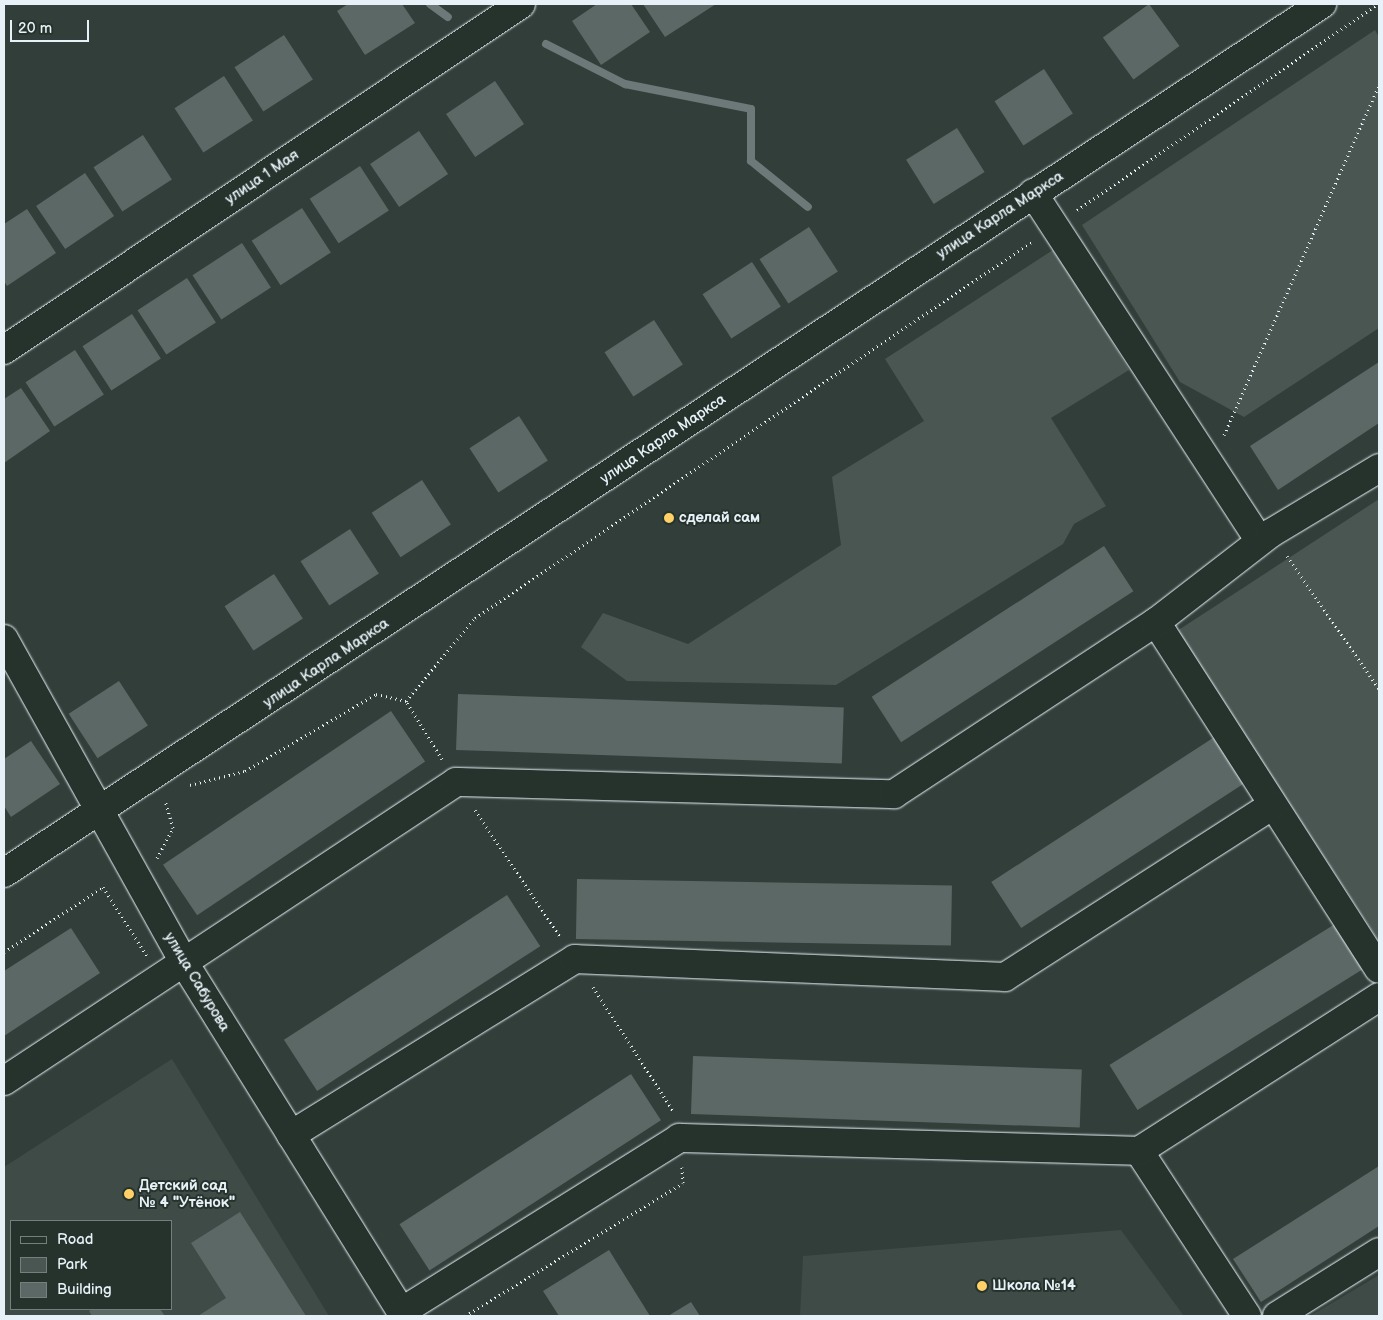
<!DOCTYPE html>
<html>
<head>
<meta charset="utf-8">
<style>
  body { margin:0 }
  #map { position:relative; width:1383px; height:1320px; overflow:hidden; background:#323e39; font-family:"Balsamiq Sans",sans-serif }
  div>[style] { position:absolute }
  .built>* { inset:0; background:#3f4b46 }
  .green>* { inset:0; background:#495651 }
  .stream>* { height:8px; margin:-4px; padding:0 4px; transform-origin:4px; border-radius:4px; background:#6d7978 }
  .building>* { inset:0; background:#5c6865; transform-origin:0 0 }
  .path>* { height:3px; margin-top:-1.5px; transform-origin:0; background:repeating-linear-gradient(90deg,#e8f1f8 0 1px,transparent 0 5px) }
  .roads { filter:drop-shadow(0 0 1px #e8f1f8) drop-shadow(0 0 1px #e8f1f8) }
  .minor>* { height:28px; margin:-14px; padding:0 14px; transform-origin:14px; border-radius:14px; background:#26332d }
  .dots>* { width:14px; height:14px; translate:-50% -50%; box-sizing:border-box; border:2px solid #26332d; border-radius:50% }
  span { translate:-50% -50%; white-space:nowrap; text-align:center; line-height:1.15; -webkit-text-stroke:4px #26332d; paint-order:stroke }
  .street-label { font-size:15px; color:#e8f1f8 }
  .poi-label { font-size:15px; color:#e8f1f8; font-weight:700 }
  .left { translate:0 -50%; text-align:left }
  .frame { position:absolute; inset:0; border:5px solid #e8f1f8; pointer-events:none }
  .legend { position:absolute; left:10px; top:1220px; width:162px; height:90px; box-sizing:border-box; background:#26332d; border:1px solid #747f7e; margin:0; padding:6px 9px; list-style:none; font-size:15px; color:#e8f1f8 }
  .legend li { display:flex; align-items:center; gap:10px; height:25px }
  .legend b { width:25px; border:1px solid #747f7e }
  .scale { position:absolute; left:10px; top:20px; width:79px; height:22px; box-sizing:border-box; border:2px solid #e8f1f8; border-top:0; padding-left:6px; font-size:15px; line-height:18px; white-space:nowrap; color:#e8f1f8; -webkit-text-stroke:4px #26332d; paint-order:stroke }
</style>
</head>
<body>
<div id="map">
  <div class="built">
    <i style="clip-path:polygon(evenodd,172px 1059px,329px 1316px,4px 1316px,4px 1167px,172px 1059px,11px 1221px,171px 1221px,171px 1309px,11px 1309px,11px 1221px)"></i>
    <i style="clip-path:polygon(1121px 1230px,1184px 1316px,800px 1316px,803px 1256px)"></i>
    <i style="clip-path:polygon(1379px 1275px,1379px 1316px,1310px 1316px)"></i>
  </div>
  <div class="green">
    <i style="clip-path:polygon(1375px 30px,1379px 37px,1379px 328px,1244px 417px,1180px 382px,1082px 225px)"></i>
    <i style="clip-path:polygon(1056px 248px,1129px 370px,1051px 418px,1106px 506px,1074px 524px,1063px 544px,836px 685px,627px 681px,581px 647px,603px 613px,688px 644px,841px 545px,832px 477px,924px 421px,885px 359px)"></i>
    <i style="clip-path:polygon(1379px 499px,1379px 941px,1177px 631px)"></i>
  </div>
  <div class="stream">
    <i style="left:430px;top:4px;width:22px;rotate:36deg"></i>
    <i style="left:546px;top:44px;width:89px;rotate:26.9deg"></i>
    <i style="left:625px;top:84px;width:128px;rotate:11.2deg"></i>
    <i style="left:751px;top:109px;width:52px;rotate:90deg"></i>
    <i style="left:751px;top:161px;width:73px;rotate:38.9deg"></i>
  </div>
  <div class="building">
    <i style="clip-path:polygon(348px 4px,402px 4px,415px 23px,365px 55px,337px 11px)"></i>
    <i style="clip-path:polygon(597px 4px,631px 4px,650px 32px,601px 65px,572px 21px)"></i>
    <i style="clip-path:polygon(643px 4px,716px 4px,665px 37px)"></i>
    <i style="left:1149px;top:4px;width:52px;height:57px;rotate:54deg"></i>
    <i style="left:284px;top:35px;width:53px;height:59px;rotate:57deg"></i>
    <i style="left:1044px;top:69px;width:53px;height:59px;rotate:57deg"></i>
    <i style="left:224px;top:76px;width:53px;height:59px;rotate:57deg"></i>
    <i style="left:495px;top:81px;width:52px;height:59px;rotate:56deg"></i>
    <i style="left:957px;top:128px;width:52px;height:60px;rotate:58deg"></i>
    <i style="left:419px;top:131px;width:52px;height:59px;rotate:56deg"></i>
    <i style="left:143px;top:135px;width:53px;height:59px;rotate:57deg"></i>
    <i style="left:360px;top:166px;width:53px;height:60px;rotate:57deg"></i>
    <i style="left:85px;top:173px;width:52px;height:59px;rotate:56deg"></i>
    <i style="left:302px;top:208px;width:53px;height:60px;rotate:57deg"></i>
    <i style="clip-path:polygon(27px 209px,56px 253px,7px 286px,4px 281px,4px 224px)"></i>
    <i style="left:809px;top:227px;width:53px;height:59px;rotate:57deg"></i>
    <i style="left:242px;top:243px;width:53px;height:59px;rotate:57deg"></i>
    <i style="left:752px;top:262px;width:53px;height:59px;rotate:57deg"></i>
    <i style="left:187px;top:278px;width:53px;height:59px;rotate:57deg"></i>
    <i style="left:132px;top:314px;width:53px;height:59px;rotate:57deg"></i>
    <i style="left:654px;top:320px;width:53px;height:59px;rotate:57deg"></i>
    <i style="left:75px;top:350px;width:53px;height:59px;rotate:57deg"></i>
    <i style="clip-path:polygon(1379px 362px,1379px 423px,1278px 490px,1250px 446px)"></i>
    <i style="clip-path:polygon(21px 388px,50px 431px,4px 463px,4px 399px)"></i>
    <i style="left:519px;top:416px;width:53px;height:59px;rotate:57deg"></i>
    <i style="left:422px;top:480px;width:53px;height:60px;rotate:57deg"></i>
    <i style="left:350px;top:529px;width:53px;height:59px;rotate:57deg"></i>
    <i style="left:1104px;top:546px;width:54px;height:277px;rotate:57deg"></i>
    <i style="left:274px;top:574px;width:53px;height:59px;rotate:57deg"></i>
    <i style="left:119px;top:681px;width:53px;height:60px;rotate:57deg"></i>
    <i style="left:458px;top:694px;width:386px;height:56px;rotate:2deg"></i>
    <i style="left:391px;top:711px;width:61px;height:275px;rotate:56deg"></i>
    <i style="left:1216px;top:736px;width:55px;height:268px;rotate:57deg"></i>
    <i style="clip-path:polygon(31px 741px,60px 784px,11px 817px,4px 806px,4px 759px)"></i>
    <i style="left:577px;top:879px;width:375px;height:60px;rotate:1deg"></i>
    <i style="left:507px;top:895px;width:61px;height:266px;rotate:57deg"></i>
    <i style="left:1335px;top:924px;width:53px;height:266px;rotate:58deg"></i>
    <i style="clip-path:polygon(71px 928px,100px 973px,4px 1036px,4px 971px)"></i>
    <i style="left:693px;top:1056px;width:389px;height:58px;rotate:2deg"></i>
    <i style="left:631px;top:1074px;width:55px;height:276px;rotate:57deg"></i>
    <i style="clip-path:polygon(1379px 1166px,1379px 1226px,1261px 1302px,1233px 1259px)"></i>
    <i style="clip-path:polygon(240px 1212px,306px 1316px,198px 1316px,226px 1298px,191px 1243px)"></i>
    <i style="clip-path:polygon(609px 1250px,650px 1316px,559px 1316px,543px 1291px)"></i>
    <i style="clip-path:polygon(691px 1302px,700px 1316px,668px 1316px)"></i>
    <i style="clip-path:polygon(93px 1309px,160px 1309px,165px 1316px,92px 1316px,89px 1311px)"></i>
  </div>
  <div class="path">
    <i style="left:1077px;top:210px;width:365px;rotate:-34.4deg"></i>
    <i style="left:1224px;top:435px;width:383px;rotate:-66.1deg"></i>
    <i style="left:1287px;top:556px;width:162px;rotate:55.3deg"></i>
    <i style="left:442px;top:759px;width:68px;rotate:-121.8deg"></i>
    <i style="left:406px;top:701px;width:108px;rotate:-50.3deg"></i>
    <i style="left:475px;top:618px;width:673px;rotate:-34.04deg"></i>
    <i style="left:190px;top:785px;width:57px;rotate:-14.3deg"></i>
    <i style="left:245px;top:771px;width:152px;rotate:-30.4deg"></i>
    <i style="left:376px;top:694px;width:31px;rotate:13deg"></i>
    <i style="left:475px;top:810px;width:154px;rotate:56.1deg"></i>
    <i style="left:157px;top:858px;width:34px;rotate:-62deg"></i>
    <i style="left:173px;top:828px;width:29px;rotate:-106deg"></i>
    <i style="left:4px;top:952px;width:118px;rotate:-33.3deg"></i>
    <i style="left:103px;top:887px;width:82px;rotate:57.5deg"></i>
    <i style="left:593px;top:987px;width:149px;rotate:57.1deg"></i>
    <i style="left:465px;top:1316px;width:255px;rotate:-31.4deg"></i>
    <i style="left:683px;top:1183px;width:16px;rotate:-94deg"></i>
  </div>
  <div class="roads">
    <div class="minor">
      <i style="left:1033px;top:193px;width:415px;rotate:56.9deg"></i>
      <i style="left:4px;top:350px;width:622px;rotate:-33.79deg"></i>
      <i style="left:1156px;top:622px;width:412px;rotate:57.3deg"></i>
      <i style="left:4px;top:639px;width:368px;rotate:60.9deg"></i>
      <i style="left:183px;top:961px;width:418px;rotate:58.1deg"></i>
      <i style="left:4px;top:873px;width:1579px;rotate:-33.4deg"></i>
      <i style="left:4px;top:1081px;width:542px;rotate:-33.48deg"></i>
      <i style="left:456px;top:782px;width:438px;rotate:1.6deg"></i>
      <i style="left:894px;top:794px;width:313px;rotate:-33.3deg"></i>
      <i style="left:1156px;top:622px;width:145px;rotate:-37.7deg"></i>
      <i style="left:1271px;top:533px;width:126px;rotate:-31deg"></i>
      <i style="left:291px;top:1135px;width:334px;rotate:-31.8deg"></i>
      <i style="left:575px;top:959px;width:430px;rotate:2.4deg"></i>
      <i style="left:1005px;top:977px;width:318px;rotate:-32.7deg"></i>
      <i style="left:1139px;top:1151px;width:197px;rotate:56.8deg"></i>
      <i style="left:401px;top:1312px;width:328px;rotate:-32deg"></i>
      <i style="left:679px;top:1138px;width:460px;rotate:1.6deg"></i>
      <i style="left:1139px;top:1151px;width:285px;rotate:-32.7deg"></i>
      <i style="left:1277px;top:1316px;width:120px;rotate:-32.1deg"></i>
    </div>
  </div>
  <div class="dots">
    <i style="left:669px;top:518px;background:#ffd166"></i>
    <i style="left:129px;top:1194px;background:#ffd166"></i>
    <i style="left:982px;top:1286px;background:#ffd166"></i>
  </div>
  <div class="street-label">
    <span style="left:262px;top:177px;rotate:-34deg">улица 1 Мая</span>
    <span style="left:1000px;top:215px;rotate:-33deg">улица Карла Маркса</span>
    <span style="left:663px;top:439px;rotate:-34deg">улица Карла Маркса</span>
    <span style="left:326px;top:663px;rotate:-34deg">улица Карла Маркса</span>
    <span style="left:197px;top:982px;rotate:59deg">улица Сабурова</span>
  </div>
  <div class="poi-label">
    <span class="left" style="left:679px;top:518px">сделай сам</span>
    <span class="left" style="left:139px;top:1194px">Детский сад<br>№ 4 "Утёнок"</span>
    <span class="left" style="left:992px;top:1286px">Школа №14</span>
  </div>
  <div class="frame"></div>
  <ul class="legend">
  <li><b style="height:6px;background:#26332d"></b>Road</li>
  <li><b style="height:14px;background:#495651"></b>Park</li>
  <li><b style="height:14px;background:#5c6865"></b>Building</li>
  </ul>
  <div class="scale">20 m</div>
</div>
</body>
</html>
